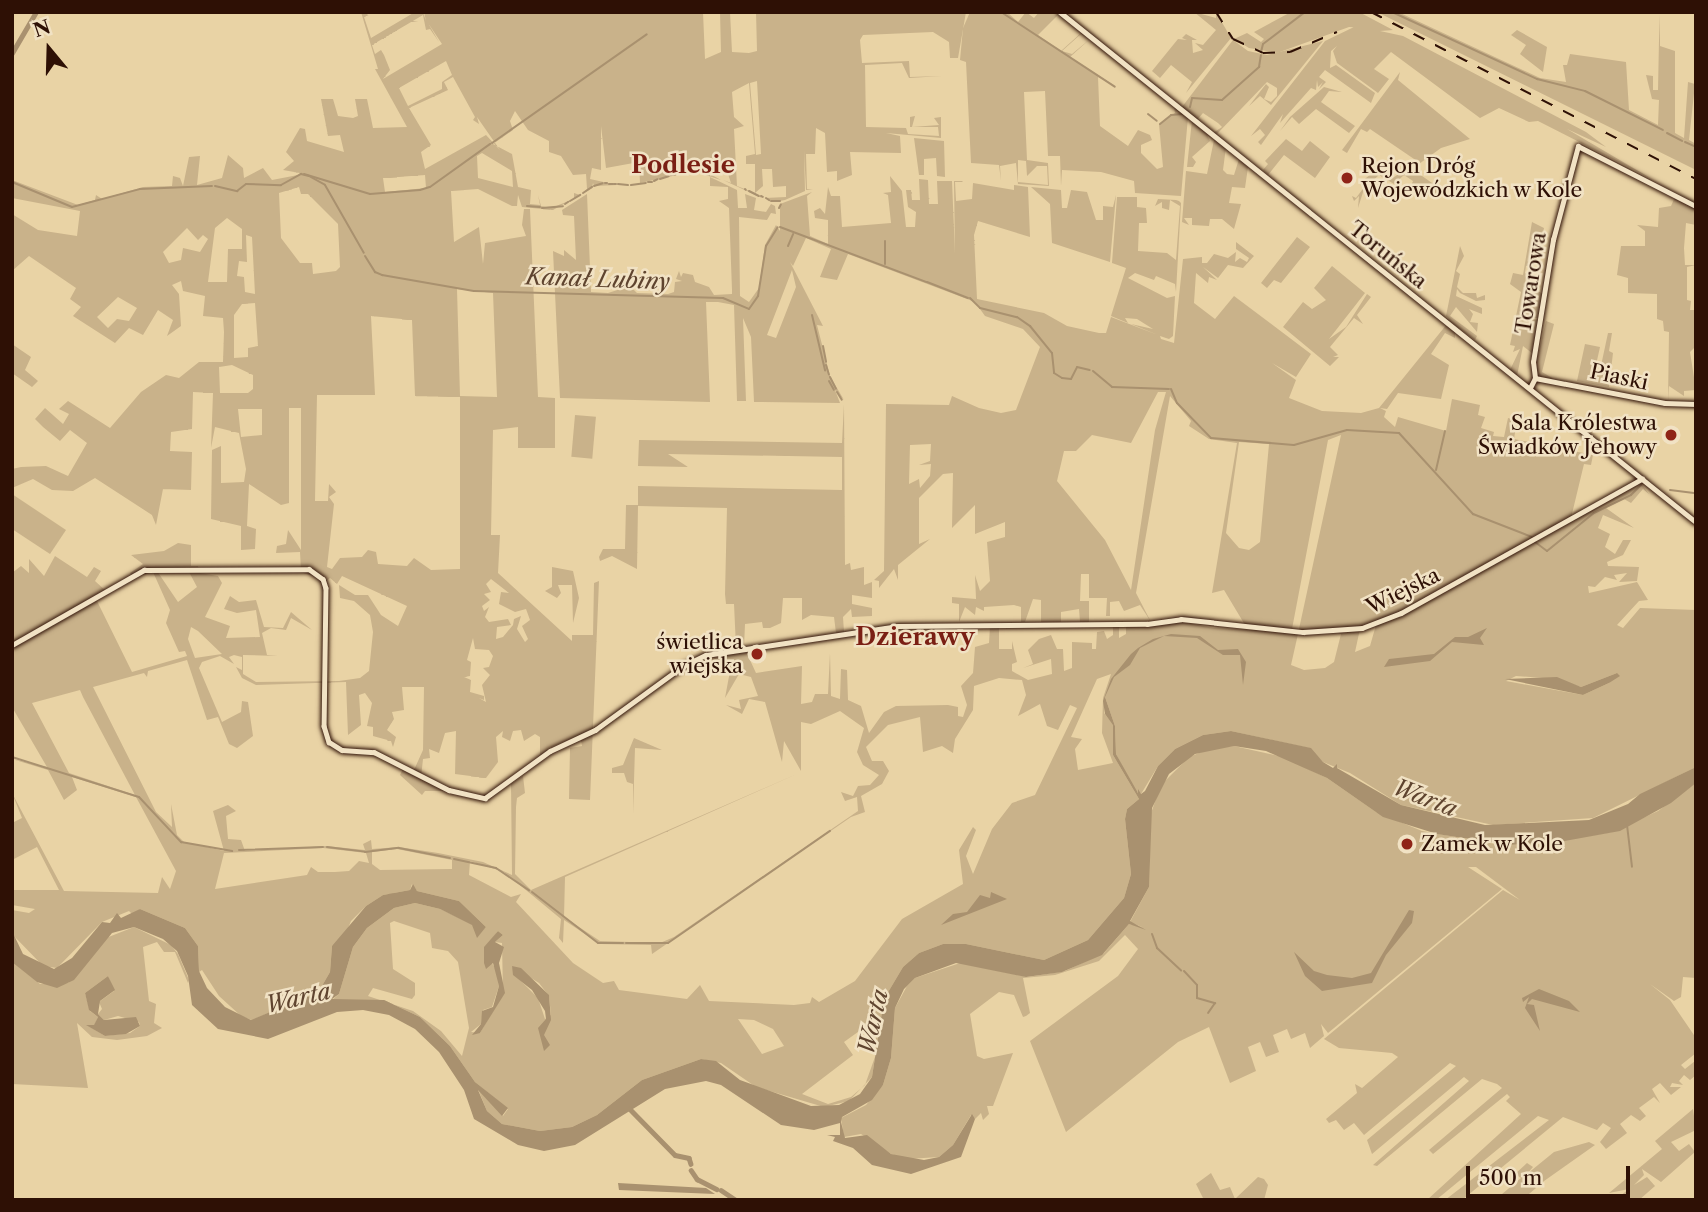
<!DOCTYPE html>
<html>
<head>
<meta charset="utf-8">
<style>
  body { margin:0 }
  #map { position:relative; width:1708px; height:1212px; overflow:hidden; background:#e9d3a5; font-family:"Libre Caslon Text",serif }
  div>[style] { position:absolute }
  .green>* { inset:0; background:#c9b28a; transform-origin:0 0 }
  .water>* { inset:0; background:#a9916f }
  .stream>* { height:2px; margin:-1px; padding:0 1px; transform-origin:1px; border-radius:1px; background:#a9916f }
  .river>* { height:4.5px; margin:-2.25px; padding:0 2.25px; transform-origin:2.25px; border-radius:2.25px; background:#a9916f }
  .roads { filter:drop-shadow(0 0 2px #2e1005) drop-shadow(0 0 2px #2e1005) }
  .secondary>* { height:4.5px; margin:-2.25px; padding:0 2.25px; transform-origin:2.25px; border-radius:2.25px; background:#f1e2c4 }
  .rail>* { height:2px; margin-top:-1px; transform-origin:0; background:repeating-linear-gradient(90deg,#2e1005 0 12px,transparent 0 24px) }
  .dots>* { width:19px; height:19px; translate:-50% -50%; box-sizing:border-box; border:4px solid #f1e2c4; border-radius:50% }
  span { translate:-50% -50%; white-space:nowrap; text-align:center; line-height:1.15; -webkit-text-stroke:5px #f1e2c4; paint-order:stroke }
  .poi-label { font-size:21px; color:#2e1005 }
  .left { translate:0 -50%; text-align:left }
  .right { translate:-100% -50%; text-align:right }
  .street-label { font-size:21px; color:#2e1005 }
  .water-label { font-size:23px; color:#5f442f; font-style:italic }
  .quarter-label { font-size:24px; color:#7a1f14; font-weight:700 }
  .frame { position:absolute; inset:0; border:14px solid #2e1005; pointer-events:none }
  .north { position:absolute; left:14px; top:14px; width:70px; height:70px; -webkit-text-stroke:5px #f1e2c4; paint-order:stroke; rotate:341deg; font-size:19px; font-weight:700; line-height:28px; text-align:center; color:#2e1005 }
  .north::after { content:''; display:block; margin:auto; width:24px; height:32px; background:#2e1005; clip-path:polygon(50% 0,100% 100%,50% 72%,0 100%) }
  .scale { position:absolute; left:1466px; top:1166px; width:164px; height:32px; box-sizing:border-box; border:4px solid #2e1005; border-top:0; padding-left:9px; font-size:21px; line-height:24px; white-space:nowrap; color:#2e1005; -webkit-text-stroke:5px #f1e2c4; paint-order:stroke }
</style>
</head>
<body>
<div id="map">
  <div class="green">
    <i style="clip-path:polygon(evenodd,361px 12px,371px 12px,364px 17px,371px 38px,415px 12px,423px 12px,426px 21px,424px 12px,703px 12px,705px 59px,721px 52px,720px 12px,730px 12px,732px 52px,749px 53px,757px 51px,756px 12px,966px 12px,958px 58px,950px 58px,949px 42px,933px 32px,863px 35px,860px 40px,862px 63px,909px 61px,910px 77px,942px 76px,909px 78px,902px 63px,865px 65px,866px 127px,906px 128px,908px 134px,939px 136px,938px 127px,910px 127px,910px 117px,915px 116px,912px 127px,939px 125px,934px 118px,941px 117px,941px 138px,886px 133px,900px 136px,901px 153px,850px 152px,852px 175px,837px 181px,837px 171px,827px 172px,825px 133px,816px 128px,815px 154px,806px 154px,807px 189px,813px 189px,806px 190px,804px 150px,805px 191px,785px 200px,775px 202px,765px 198px,786px 197px,786px 186px,773px 187px,772px 169px,762px 169px,763px 186px,755px 193px,762px 198px,723px 180px,731px 183px,725px 165px,709px 168px,710px 174px,721px 180px,693px 171px,699px 167px,699px 160px,690px 160px,691px 172px,631px 185px,640px 183px,639px 162px,606px 168px,601px 126px,601px 170px,592px 168px,590px 179px,617px 185px,594px 186px,593px 183px,592px 188px,582px 194px,587px 189px,586px 174px,573px 175px,561px 156px,549px 152px,549px 141px,528px 130px,515px 111px,510px 121px,513px 130px,493px 144px,512px 154px,518px 187px,531px 190px,530px 204px,540px 205px,538px 195px,541px 206px,551px 208px,574px 199px,574px 193px,580px 195px,553px 210px,522px 207px,518px 195px,517px 206px,512px 206px,478px 189px,451px 191px,454px 242px,479px 227px,483px 264px,485px 243px,526px 236px,522px 225px,524px 209px,530px 209px,538px 397px,555px 398px,555px 448px,518px 448px,518px 427px,493px 430px,491px 535px,500px 535px,498px 573px,572px 641px,572px 635px,593px 635px,594px 583px,599px 581px,590px 800px,569px 799px,570px 748px,582px 746px,580px 735px,549px 748px,540px 760px,540px 737px,535px 734px,524px 741px,521px 730px,513px 731px,510px 741px,502px 737px,503px 731px,496px 737px,498px 762px,486px 778px,455px 774px,456px 731px,445px 733px,439px 753px,429px 749px,430px 758px,423px 759px,421px 778px,447px 791px,425px 791px,422px 795px,400px 775px,403px 769px,414px 770px,423px 750px,424px 687px,402px 687px,404px 710px,392px 712px,394px 719px,387px 730px,396px 737px,393px 747px,391px 741px,373px 736px,373px 727px,367px 726px,372px 703px,365px 693px,359px 695px,361px 725px,348px 735px,346px 682px,256px 685px,242px 678px,236px 667px,242px 670px,242px 657px,234px 655px,229px 657px,234px 664px,220px 656px,202px 662px,199px 668px,222px 722px,241px 712px,242px 701px,248px 702px,253px 736px,237px 748px,229px 744px,218px 717px,207px 720px,187px 660px,148px 671px,147px 677px,144px 673px,93px 687px,156px 812px,172px 827px,171px 804px,177px 835px,184px 842px,224px 851px,213px 811px,228px 805px,236px 811px,226px 816px,228px 839px,241px 840px,245px 851px,326px 846px,365px 850px,363px 844px,371px 840px,372px 849px,399px 847px,438px 853px,483px 862px,512px 875px,511px 784px,523px 776px,525px 793px,517px 798px,516px 807px,515px 874px,531px 890px,799px 773px,565px 877px,564px 917px,600px 941px,660px 943px,674px 937px,858px 811px,857px 797px,845px 801px,841px 792px,853px 796px,858px 786px,870px 785px,879px 775px,863px 765px,857px 752px,864px 728px,840px 711px,811px 724px,801px 722px,801px 771px,784px 741px,782px 762px,765px 702px,749px 699px,742px 714px,726px 705px,741px 709px,739px 700px,758px 696px,751px 677px,739px 674px,725px 698px,730px 671px,706px 652px,736px 647px,734px 604px,726px 604px,725px 594px,727px 508px,638px 506px,637px 569px,612px 556px,600px 561px,599px 557px,603px 549px,625px 549px,626px 505px,638px 505px,638px 486px,842px 490px,842px 457px,668px 454px,688px 467px,638px 466px,639px 440px,842px 443px,844px 404px,845px 565px,850px 563px,851px 570px,864px 567px,864px 585px,872px 582px,872px 598px,852px 595px,852px 604px,872px 608px,872px 616px,852px 617px,851px 609px,843px 617px,844px 632px,836px 633px,834px 617px,811px 615px,802px 620px,802px 598px,783px 598px,781px 623px,770px 628px,763px 628px,762px 622px,745px 624px,744px 647px,756px 673px,802px 666px,801px 704px,812px 702px,815px 694px,828px 694px,830px 653px,831px 696px,840px 699px,841px 669px,847px 670px,848px 700px,861px 706px,869px 733px,884px 712px,896px 706px,948px 705px,958px 707px,958px 716px,963px 717px,967px 705px,961px 686px,973px 673px,975px 647px,989px 643px,990px 626px,999px 626px,999px 649px,1012px 649px,1012px 641px,1017px 662px,1012px 664px,1012px 671px,1028px 680px,1052px 674px,1051px 659px,1023px 668px,1033px 664px,1028px 650px,1039px 639px,1051px 635px,1057px 649px,1063px 649px,1064px 671px,1072px 668px,1072px 642px,1092px 643px,1092px 649px,1096px 649px,1097px 632px,1104px 631px,1107px 639px,1113px 635px,1113px 626px,1119px 626px,1119px 638px,1126px 634px,1126px 626px,1171px 620px,1214px 628px,1316px 633px,1298px 634px,1291px 665px,1304px 670px,1325px 668px,1334px 662px,1341px 634px,1335px 632px,1360px 629px,1355px 652px,1370px 646px,1376px 625px,1640px 482px,1649px 494px,1643px 489px,1631px 503px,1624px 499px,1606px 508px,1634px 528px,1603px 515px,1598px 528px,1610px 534px,1605px 547px,1615px 554px,1623px 540px,1631px 540px,1623px 555px,1607px 562px,1608px 566px,1639px 567px,1637px 581px,1619px 582px,1627px 573px,1614px 575px,1617px 580px,1605px 577px,1595px 587px,1588px 586px,1589px 593px,1637px 582px,1648px 600px,1639px 601px,1617px 625px,1623px 628px,1640px 608px,1696px 610px,1696px 767px,1593px 818px,1493px 825px,1401px 805px,1350px 773px,1323px 762px,1309px 748px,1231px 731px,1203px 735px,1175px 749px,1158px 766px,1141px 794px,1134px 790px,1116px 754px,1115px 726px,1105px 697px,1104px 713px,1113px 724px,1113px 755px,1139px 799px,1127px 809px,1125px 819px,1131px 874px,1124px 898px,1088px 940px,1044px 960px,966px 944px,943px 944px,919px 953px,903px 967px,884px 999px,872px 1077px,849px 1101px,824px 1107px,756px 1087px,721px 1063px,701px 1059px,642px 1080px,597px 1115px,572px 1127px,540px 1131px,502px 1124px,487px 1111px,478px 1089px,503px 1116px,508px 1109px,475px 1082px,450px 1046px,420px 1017px,384px 1000px,332px 1000px,339px 994px,353px 947px,367px 928px,394px 908px,415px 903px,440px 909px,472px 924px,478px 936px,486px 927px,459px 901px,417px 891px,412px 884px,410px 890px,383px 895px,366px 906px,351px 921px,340px 948px,337px 944px,332px 946px,330px 972px,319px 991px,330px 995px,306px 997px,252px 1020px,241px 1016px,219px 996px,202px 970px,199px 972px,198px 946px,185px 928px,140px 909px,133px 915px,129px 911px,102px 922px,57px 968px,43px 966px,13px 935px,12px 910px,29px 913px,35px 909px,12px 905px,12px 890px,59px 890px,37px 847px,12px 860px,12px 823px,22px 818px,12px 793px,64px 891px,158px 893px,162px 877px,170px 889px,176px 871px,136px 797px,72px 777px,77px 790px,64px 800px,48px 770px,12px 759px,47px 767px,12px 707px,12px 573px,21px 566px,29px 573px,29px 559px,44px 576px,55px 556px,87px 577px,94px 567px,101px 571px,95px 581px,107px 592px,96px 599px,132px 672px,187px 656px,185px 651px,179px 652px,166px 623px,170px 610px,153px 572px,133px 578px,130px 573px,143px 564px,131px 555px,164px 551px,178px 543px,191px 545px,191px 566px,198px 566px,200px 573px,218px 576px,222px 583px,205px 617px,230px 626px,226px 638px,260px 637px,256px 610px,237px 613px,224px 609px,230px 596px,239px 602px,256px 600px,264px 627px,283px 628px,291px 612px,312px 630px,291px 618px,286px 630px,271px 628px,262px 633px,267px 655px,278px 656px,243px 655px,243px 674px,256px 682px,339px 681px,360px 678px,369px 671px,373px 632px,370px 615px,354px 601px,340px 598px,339px 585px,355px 595px,368px 595px,381px 615px,398px 626px,407px 606px,342px 576px,337px 584px,330px 578px,323px 584px,320px 578px,293px 570px,301px 570px,300px 552px,276px 553px,277px 546px,286px 544px,288px 530px,301px 550px,301px 408px,289px 408px,289px 503px,281px 505px,249px 484px,247px 526px,256px 529px,255px 549px,241px 550px,241px 526px,211px 519px,212px 450px,221px 446px,221px 483px,244px 482px,246px 469px,239px 433px,215px 427px,211px 448px,213px 393px,193px 392px,192px 429px,171px 432px,170px 451px,192px 452px,191px 490px,163px 489px,156px 525px,152px 515px,95px 478px,73px 491px,52px 490px,33px 479px,12px 488px,12px 469px,21px 467px,46px 466px,68px 476px,87px 443px,70px 430px,60px 441px,43px 427px,35px 419px,45px 408px,63px 424px,69px 414px,59px 409px,68px 401px,110px 428px,141px 392px,166px 375px,179px 378px,199px 362px,223px 362px,224px 332px,223px 318px,203px 316px,205px 296px,183px 291px,181px 281px,172px 285px,179px 294px,181px 326px,167px 336px,173px 320px,158px 310px,143px 335px,129px 328px,115px 343px,73px 316px,81px 307px,70px 299px,76px 288px,29px 256px,12px 271px,12px 214px,38px 230px,77px 236px,80px 211px,12px 198px,12px 180px,78px 205px,95px 200px,96px 195px,102px 199px,143px 187px,172px 186px,173px 176px,180px 178px,183px 186px,189px 157px,200px 156px,197px 185px,222px 178px,228px 155px,243px 168px,244px 178px,263px 168px,272px 180px,298px 175px,300px 173px,283px 170px,294px 161px,286px 152px,300px 128px,305px 129px,307px 141px,344px 152px,340px 135px,328px 136px,321px 99px,333px 99px,338px 116px,353px 118px,358px 116px,355px 99px,367px 99px,373px 128px,407px 127px,375px 69px,378px 69px,361px 12px,423px 15px,426px 30px,430px 29px,439px 42px,428px 23px,442px 44px,383px 79px,390px 70px,384px 55px,381px 50px,375px 54px,372px 45px,423px 15px,361px 12px,446px 61px,452px 75px,442px 82px,442px 89px,408px 106px,399px 88px,446px 61px,361px 12px,453px 77px,475px 117px,473px 120px,479px 124px,477px 117px,500px 150px,486px 135px,425px 169px,421px 152px,431px 145px,409px 108px,448px 90px,444px 82px,453px 77px,361px 12px,757px 81px,761px 154px,756px 155px,750px 83px,757px 81px,361px 12px,749px 83px,755px 154px,746px 156px,746px 164px,755px 164px,755px 193px,737px 186px,734px 129px,744px 126px,734px 117px,732px 92px,749px 83px,361px 12px,482px 153px,512px 171px,513px 187px,478px 178px,477px 156px,482px 153px,361px 12px,425px 175px,426px 188px,385px 192px,383px 178px,425px 175px,361px 12px,299px 187px,301px 194px,308px 194px,338px 224px,340px 267px,336px 271px,313px 274px,312px 263px,300px 263px,281px 238px,279px 193px,299px 187px,361px 12px,227px 218px,242px 229px,242px 249px,228px 249px,227px 282px,208px 282px,215px 228px,227px 218px,361px 12px,187px 228px,198px 240px,203px 235px,208px 239px,200px 252px,183px 248px,181px 260px,169px 263px,163px 252px,187px 228px,361px 12px,246px 235px,252px 237px,255px 294px,245px 292px,244px 277px,237px 276px,239px 261px,247px 262px,246px 235px,361px 12px,457px 289px,493px 293px,497px 397px,460px 396px,457px 289px,361px 12px,118px 297px,137px 308px,129px 321px,117px 319px,108px 328px,97px 317px,118px 297px,361px 12px,255px 303px,258px 346px,248px 348px,248px 357px,234px 358px,234px 315px,242px 304px,255px 303px,361px 12px,371px 316px,412px 320px,415px 396px,460px 397px,460px 569px,431px 570px,414px 558px,407px 566px,378px 564px,376px 552px,368px 550px,362px 557px,340px 558px,332px 569px,327px 567px,334px 504px,329px 497px,336px 492px,329px 484px,328px 501px,315px 501px,317px 395px,375px 395px,371px 316px,361px 12px,219px 367px,232px 365px,253px 375px,253px 389px,248px 393px,220px 393px,219px 367px,361px 12px,238px 409px,262px 409px,262px 435px,241px 437px,238px 409px,361px 12px,188px 570px,197px 587px,178px 602px,157px 571px,188px 570px,361px 12px,491px 579px,509px 593px,501px 592px,499px 604px,515px 612px,526px 609px,530px 620px,522px 626px,528px 639px,525px 642px,517px 629px,521px 616px,514px 619px,513px 625px,503px 637px,496px 639px,497px 627px,511px 625px,508px 619px,489px 622px,485px 617px,489px 607px,484px 611px,482px 606px,490px 600px,484px 594px,491px 592px,486px 584px,491px 579px,361px 12px,191px 627px,198px 631px,222px 654px,195px 658px,188px 639px,191px 627px,361px 12px,473px 638px,475px 649px,489px 650px,493px 656px,489px 667px,483px 668px,490px 675px,482px 685px,486px 702px,479px 698px,484px 700px,484px 696px,470px 692px,471px 680px,464px 677px,470px 676px,471px 662px,467px 660px,473px 638px,361px 12px,1617px 673px,1609px 683px,1583px 695px,1506px 681px,1516px 676px,1556px 679px,1581px 687px,1617px 673px,361px 12px,1111px 674px,1103px 698px,1102px 733px,1113px 763px,1078px 770px,1075px 749px,1082px 739px,1071px 737px,1097px 679px,1111px 674px,361px 12px,999px 678px,1022px 680px,1026px 695px,1018px 716px,1040px 704px,1047px 726px,1058px 730px,1070px 705px,1077px 708px,1035px 795px,1012px 803px,992px 829px,973px 874px,966px 856px,976px 830px,973px 827px,959px 850px,963px 884px,902px 919px,855px 981px,819px 1002px,812px 997px,810px 1003px,794px 1005px,709px 1001px,700px 985px,687px 999px,619px 990px,614px 981px,603px 983px,573px 963px,516px 902px,521px 894px,511px 897px,469px 875px,470px 861px,504px 872px,561px 919px,559px 938px,563px 943px,564px 920px,600px 944px,651px 945px,652px 954px,851px 817px,865px 812px,861px 796px,882px 784px,889px 771px,883px 761px,872px 761px,866px 747px,888px 725px,920px 717px,923px 752px,942px 746px,953px 753px,955px 739px,973px 710px,974px 686px,999px 678px,361px 12px,80px 690px,83px 697px,135px 795px,69px 773px,32px 703px,80px 690px,361px 12px,323px 848px,366px 853px,369px 863px,359px 861px,349px 871px,335px 872px,318px 872px,311px 867px,307px 875px,215px 889px,224px 853px,323px 848px,361px 12px,397px 849px,452px 860px,452px 869px,380px 870px,372px 864px,372px 852px,397px 849px,361px 12px,394px 921px,430px 933px,432px 948px,448px 951px,458px 962px,469px 1028px,462px 1056px,441px 1031px,413px 1011px,368px 996px,373px 988px,412px 999px,415px 995px,415px 983px,393px 969px,390px 923px,394px 921px,361px 12px,498px 931px,503px 935px,495px 942px,502px 943px,503px 994px,480px 1033px,471px 1032px,481px 1024px,483px 1010px,492px 1007px,499px 986px,498px 973px,484px 950px,498px 931px,361px 12px,512px 966px,539px 983px,549px 996px,551px 1015px,545px 1019px,538px 998px,517px 977px,512px 966px,361px 12px,738px 1019px,754px 1020px,773px 1029px,784px 1046px,762px 1054px,738px 1019px,361px 12px,876px 1019px,876px 1054px,865px 1085px,851px 1097px,828px 1104px,802px 1094px,853px 1055px,844px 1042px,876px 1019px)"></i>
    <i style="clip-path:polygon(evenodd,970px 12px,1007px 12px,1018px 22px,1026px 12px,1034px 18px,1039px 12px,1057px 12px,1063px 18px,1058px 15px,1038px 35px,1061px 51px,1081px 33px,1085px 34px,1086px 37px,1081px 34px,1062px 51px,1072px 54px,1090px 39px,1070px 57px,1115px 86px,1098px 77px,1100px 126px,1128px 146px,1138px 130px,1150px 135px,1152px 140px,1141px 145px,1141px 153px,1157px 169px,1163px 167px,1159px 124px,1175px 113px,1174px 106px,1188px 117px,1181px 196px,1135px 193px,1134px 181px,1101px 172px,1062px 170px,1061px 186px,1060px 156px,1048px 156px,1045px 91px,1024px 92px,1027px 160px,1048px 163px,1049px 186px,1018px 184px,1016px 163px,1000px 166px,1001px 181px,999px 165px,971px 163px,966px 62px,960px 60px,963px 28px,970px 12px,1018px 160px,1026px 161px,1027px 176px,1037px 166px,1047px 166px,1048px 185px,1018px 182px,1018px 160px)"></i>
    <i style="clip-path:polygon(1194px 12px,1216px 18px,1216px 12px,1231px 38px,1186px 93px,1192px 82px,1171px 65px,1160px 78px,1152px 71px,1178px 39px,1187px 40px,1182px 38px,1186px 34px,1197px 40px,1192px 40px,1193px 53px,1203px 50px,1195px 43px,1203px 45px,1216px 30px)"></i>
    <i style="clip-path:polygon(1291px 12px,1359px 12px,1393px 30px,1380px 31px,1403px 36px,1586px 132px,1606px 147px,1567px 129px,1652px 179px,1538px 121px,1529px 122px,1499px 108px,1480px 118px,1391px 52px,1374px 69px,1389px 79px,1378px 93px,1337px 63px,1333px 51px,1337px 46px,1331px 51px,1330px 68px,1336px 65px,1375px 93px,1371px 103px,1325px 70px,1319px 77px,1326px 82px,1319px 89px,1323px 82px,1318px 87px,1317px 80px,1316px 90px,1311px 88px,1280px 123px,1283px 114px,1261px 145px,1258px 142px,1265px 135px,1260px 129px,1251px 136px,1325px 41px,1354px 27px,1388px 29px,1349px 27px,1277px 53px,1249px 48px,1234px 39px,1247px 33px,1261px 42px,1264px 39px,1254px 32px)"></i>
    <i style="clip-path:polygon(1377px 12px,1398px 12px,1540px 78px,1566px 82px,1563px 65px,1567px 65px,1570px 54px,1626px 62px,1629px 110px,1658px 125px,1659px 100px,1652px 99px,1646px 75px,1653px 76px,1653px 90px,1658px 90px,1659px 40px,1660px 14px,1660px 12px,1660px 46px,1675px 51px,1675px 133px,1684px 138px,1688px 82px,1695px 84px,1689px 140px,1696px 144px,1696px 170px)"></i>
    <i style="clip-path:polygon(1517px 30px,1547px 47px,1543px 72px,1520px 54px,1526px 45px,1511px 35px)"></i>
    <i style="clip-path:polygon(1233px 40px,1248px 51px,1267px 55px,1323px 41px,1271px 105px,1260px 96px,1249px 106px,1266px 84px,1269px 87px,1264px 99px,1271px 102px,1277px 96px,1277px 88px,1267px 82px,1216px 135px,1213px 133px,1222px 127px,1218px 123px,1203px 113px,1197px 120px,1182px 107px)"></i>
    <i style="clip-path:polygon(1400px 72px,1398px 80px,1470px 139px,1441px 148px,1412px 169px,1445px 192px,1445px 197px,1408px 193px,1413px 181px,1404px 175px,1394px 184px,1379px 175px,1364px 189px,1358px 208px,1359px 196px,1354px 201px,1352px 196px,1356px 198px,1365px 186px,1361px 182px,1376px 170px,1390px 180px,1417px 161px,1370px 129px,1367px 132px,1361px 129px,1347px 153px,1342px 150px)"></i>
    <i style="clip-path:polygon(1324px 87px,1342px 92px,1329px 91px,1321px 102px,1355px 126px,1349px 133px,1316px 109px,1299px 124px,1292px 117px,1280px 131px,1290px 117px)"></i>
    <i style="clip-path:polygon(1192px 120px,1212px 138px,1207px 135px,1210px 141px,1192px 157px,1196px 162px,1193px 167px,1187px 167px)"></i>
    <i style="clip-path:polygon(914px 138px,944px 141px,945px 177px,937px 176px,936px 158px,924px 159px,924px 175px,919px 175px)"></i>
    <i style="clip-path:polygon(1286px 139px,1302px 151px,1310px 141px,1330px 157px,1315px 178px,1284px 155px,1268px 175px,1263px 170px,1268px 164px,1265px 161px)"></i>
    <i style="clip-path:polygon(1214px 140px,1226px 147px,1223px 170px,1227px 174px,1234px 175px,1239px 159px,1248px 167px,1245px 188px,1232px 187px,1229px 203px,1241px 204px,1234px 229px,1222px 219px,1210px 219px,1209px 226px,1192px 225px,1192px 218px,1184px 218px,1189px 225px,1182px 222px,1186px 171px,1207px 174px)"></i>
    <i style="clip-path:polygon(evenodd,890px 176px,902px 191px,906px 227px,915px 227px,916px 212px,908px 207px,906px 190px,911px 190px,912px 200px,920px 200px,919px 179px,928px 180px,929px 204px,938px 204px,937px 181px,952px 181px,955px 254px,954px 181px,962px 181px,963px 182px,955px 182px,956px 201px,972px 199px,973px 183px,1014px 190px,1014px 185px,1028px 187px,1030px 237px,978px 221px,974px 235px,977px 299px,1044px 313px,1067px 326px,1099px 333px,1106px 333px,1111px 317px,1158px 335px,1131px 324px,1153px 329px,1137px 319px,1125px 318px,1128px 323px,1111px 316px,1126px 268px,1112px 263px,1117px 197px,1137px 197px,1137px 207px,1146px 208px,1147px 223px,1139px 223px,1138px 251px,1167px 253px,1176px 260px,1180px 206px,1170px 200px,1169px 210px,1162px 208px,1162px 202px,1155px 206px,1158px 199px,1176px 200px,1179px 201px,1181px 203px,1176px 292px,1175px 284px,1156px 276px,1154px 280px,1135px 273px,1128px 278px,1167px 298px,1175px 296px,1173px 336px,1169px 339px,1160px 336px,1161px 339px,1174px 343px,1183px 259px,1202px 257px,1202px 263px,1207px 263px,1214px 254px,1228px 258px,1236px 252px,1235px 262px,1240px 258px,1247px 262px,1249px 258px,1236px 249px,1236px 242px,1254px 256px,1243px 268px,1228px 265px,1218px 278px,1203px 267px,1217px 280px,1209px 277px,1208px 283px,1196px 273px,1194px 303px,1215px 319px,1234px 296px,1311px 354px,1296px 377px,1272px 363px,1296px 380px,1289px 398px,1322px 411px,1361px 413px,1379px 408px,1447px 324px,1455px 331px,1455px 338px,1445px 333px,1431px 354px,1449px 365px,1441px 399px,1398px 393px,1387px 409px,1380px 408px,1386px 411px,1384px 417px,1395px 427px,1398px 417px,1446px 431px,1452px 399px,1480px 405px,1478px 415px,1485px 417px,1481px 428px,1494px 432px,1493px 436px,1504px 437px,1508px 418px,1517px 420px,1514px 439px,1593px 455px,1591px 465px,1584px 464px,1571px 518px,1393px 616px,1362px 627px,1317px 631px,1222px 625px,1181px 618px,1155px 621px,1184px 616px,1245px 625px,1224px 590px,1212px 593px,1237px 443px,1209px 439px,1189px 426px,1191px 421px,1170px 396px,1136px 593px,1151px 622px,1140px 605px,1124px 611px,1119px 601px,1110px 602px,1110px 616px,1106px 616px,1107px 598px,1089px 598px,1089px 574px,1081px 574px,1080px 601px,1089px 601px,1089px 622px,1080px 622px,1079px 609px,1061px 612px,1061px 622px,1041px 622px,1041px 600px,1033px 599px,1025px 622px,1021px 622px,1021px 607px,1014px 605px,984px 607px,984px 611px,976px 607px,975px 615px,965px 607px,959px 622px,959px 604px,952px 603px,952px 597px,976px 599px,975px 575px,980px 591px,990px 581px,987px 542px,1005px 537px,1005px 522px,975px 534px,975px 505px,952px 528px,953px 473px,943px 474px,919px 498px,919px 544px,930px 539px,898px 565px,898px 580px,894px 569px,879px 588px,879px 581px,874px 580px,884px 571px,886px 404px,949px 405px,952px 396px,979px 408px,1001px 413px,1016px 410px,1040px 347px,1023px 329px,985px 316px,975px 302px,848px 254px,837px 280px,820px 277px,831px 249px,806px 238px,793px 266px,790px 262px,823px 326px,817px 325px,830px 376px,844px 400px,835px 390px,840px 403px,754px 402px,751px 337px,743px 318px,746px 401px,737px 401px,734px 305px,718px 302px,706px 302px,710px 402px,560px 398px,553px 251px,564px 256px,564px 250px,576px 260px,574px 216px,563px 215px,562px 210px,587px 194px,591px 292px,608px 293px,630px 286px,637px 293px,668px 294px,674px 292px,675px 282px,682px 281px,676px 279px,679px 271px,681px 277px,683px 273px,693px 275px,695px 282px,709px 287px,714px 295px,732px 294px,732px 290px,729px 208px,719px 201px,728px 199px,728px 187px,710px 186px,710px 177px,737px 190px,738px 208px,747px 208px,745px 194px,756px 198px,754px 210px,766px 212px,771px 204px,775px 206px,776px 214px,771px 213px,767px 220px,739px 217px,740px 296px,749px 302px,759px 288px,765px 245px,776px 225px,780px 231px,780px 204px,812px 192px,807px 196px,810px 236px,828px 244px,828px 220px,815px 218px,814px 211px,820px 208px,825px 214px,828px 187px,831px 196px,840px 196px,842px 227px,891px 223px,888px 195px,883px 193px,891px 192px,890px 176px,792px 270px,796px 287px,776px 338px,767px 335px,792px 270px,890px 176px,1158px 392px,1166px 392px,1155px 430px,1131px 590px,1105px 540px,1057px 481px,1064px 451px,1076px 451px,1092px 435px,1131px 443px,1158px 392px,890px 176px,1341px 435px,1299px 629px,1292px 629px,1328px 440px,1341px 435px,890px 176px,1239px 442px,1269px 444px,1260px 542px,1249px 550px,1239px 548px,1226px 533px,1239px 442px,890px 176px,931px 444px,930px 461px,919px 465px,931px 464px,930px 476px,920px 488px,919px 479px,909px 484px,910px 445px,931px 444px)"></i>
    <i style="clip-path:polygon(1031px 187px,1061px 190px,1062px 208px,1067px 208px,1071px 190px,1087px 192px,1096px 220px,1103px 220px,1103px 206px,1113px 207px,1116px 195px,1110px 262px,1052px 243px,1050px 204px)"></i>
    <i style="clip-path:polygon(1675px 197px,1696px 208px,1696px 225px,1686px 223px,1684px 248px,1685px 265px,1696px 265px,1687px 267px,1687px 300px,1691px 301px,1690px 310px,1696px 310px,1696px 346px,1690px 352px,1696px 390px,1684px 391px,1684px 396px,1669px 386px,1668px 401px,1669px 332px,1664px 331px,1663px 321px,1657px 319px,1657px 294px,1628px 293px,1628px 278px,1617px 275px,1621px 246px,1645px 246px,1645px 231px,1637px 225px,1658px 227px,1659px 208px,1671px 206px)"></i>
    <i style="clip-path:polygon(1533px 216px,1532px 222px,1544px 228px,1537px 264px,1526px 266px,1525px 273px,1541px 279px,1538px 291px,1543px 294px,1540px 318px,1528px 318px,1539px 320px,1533px 354px,1523px 346px,1517px 376px,1510px 370px,1520px 349px,1513px 352px,1515px 346px,1510px 345px,1521px 292px,1510px 284px,1513px 273px,1523px 275px)"></i>
    <i style="clip-path:polygon(1297px 237px,1310px 247px,1281px 283px,1274px 280px,1267px 288px,1261px 283px)"></i>
    <i style="clip-path:polygon(1460px 246px,1464px 256px,1456px 271px,1460px 274px,1457px 287px,1463px 293px,1476px 293px,1477px 298px,1485px 295px,1485px 300px,1476px 301px,1460px 293px,1457px 289px,1456px 296px,1482px 308px,1482px 314px,1469px 309px,1473px 314px,1470px 322px,1478px 323px,1477px 332px,1456px 307px,1450px 316px,1477px 336px,1475px 340px,1445px 318px,1450px 320px,1446px 316px)"></i>
    <i style="clip-path:polygon(1332px 266px,1365px 293px,1329px 339px,1346px 327px,1367px 294px,1371px 297px,1357px 315px,1363px 324px,1354px 318px,1330px 347px,1338px 355px,1333px 357px,1339px 357px,1330px 366px,1283px 327px,1303px 302px,1312px 309px,1326px 300px,1314px 288px)"></i>
    <i style="clip-path:polygon(1546px 321px,1554px 324px,1542px 372px,1554px 379px,1541px 377px,1535px 368px)"></i>
    <i style="clip-path:polygon(1608px 333px,1612px 333px,1609px 351px,1613px 353px,1609px 387px,1577px 381px,1585px 344px,1600px 347px,1594px 374px,1599px 375px)"></i>
    <i style="clip-path:polygon(12px 344px,31px 357px,25px 370px,38px 381px,32px 387px,12px 373px)"></i>
    <i style="left:575px;top:415px;width:21px;height:42px;rotate:5deg"></i>
    <i style="clip-path:polygon(12px 494px,66px 530px,50px 554px,12px 529px)"></i>
    <i style="clip-path:polygon(552px 567px,573px 571px,579px 598px,573px 623px,572px 585px,558px 585px,561px 593px,557px 598px,545px 591px,552px 587px)"></i>
    <i style="clip-path:polygon(634px 738px,662px 750px,635px 748px,633px 814px,633px 784px,627px 782px,624px 773px,612px 773px,612px 768px,623px 765px)"></i>
    <i style="clip-path:polygon(1234px 746px,1283px 757px,1327px 778px,1376px 812px,1422px 831px,1501px 845px,1541px 844px,1612px 832px,1658px 811px,1696px 783px,1696px 978px,1683px 977px,1681px 997px,1674px 1001px,1650px 984px,1670px 1000px,1696px 1038px,1696px 1053px,1681px 1065px,1685px 1069px,1695px 1061px,1696px 1075px,1690px 1080px,1684px 1075px,1679px 1081px,1683px 1085px,1672px 1083px,1670px 1087px,1681px 1087px,1671px 1095px,1660px 1083px,1652px 1089px,1660px 1103px,1654px 1097px,1639px 1108px,1646px 1116px,1640px 1121px,1631px 1115px,1620px 1124px,1627px 1133px,1606px 1149px,1600px 1142px,1611px 1128px,1603px 1123px,1597px 1130px,1563px 1117px,1462px 1200px,1445px 1200px,1549px 1120px,1538px 1116px,1436px 1200px,1427px 1200px,1521px 1114px,1506px 1101px,1510px 1097px,1507px 1094px,1433px 1154px,1429px 1150px,1502px 1088px,1497px 1084px,1482px 1079px,1377px 1166px,1373px 1165px,1469px 1081px,1464px 1077px,1372px 1154px,1367px 1140px,1456px 1066px,1450px 1063px,1364px 1135px,1354px 1123px,1344px 1130px,1336px 1120px,1329px 1123px,1326px 1119px,1357px 1093px,1355px 1084px,1362px 1088px,1398px 1057px,1392px 1053px,1339px 1048px,1324px 1039px,1503px 890px,1520px 900px,1476px 867px,1468px 867px,1502px 889px,1328px 1033px,1321px 1024px,1324px 1036px,1310px 1048px,1305px 1033px,1291px 1039px,1287px 1029px,1273px 1035px,1279px 1052px,1266px 1057px,1260px 1042px,1248px 1047px,1256px 1071px,1230px 1083px,1209px 1027px,1178px 1042px,1066px 1132px,1030px 1041px,1118px 976px,1138px 949px,1125px 935px,1099px 961px,1055px 975px,1023px 978px,1030px 1013px,1026px 1016px,1023px 1017px,1014px 995px,999px 992px,970px 1014px,977px 1056px,984px 1059px,1013px 1053px,993px 1106px,987px 1106px,989px 1114px,983px 1120px,981px 1113px,975px 1119px,971px 1115px,953px 1145px,939px 1157px,908px 1159px,891px 1154px,861px 1134px,844px 1137px,841px 1118px,866px 1105px,883px 1085px,891px 1058px,895px 1008px,907px 986px,915px 978px,960px 963px,1028px 977px,1065px 971px,1104px 953px,1129px 924px,1142px 927px,1130px 922px,1149px 887px,1150px 816px,1161px 785px,1189px 757px,1214px 747px)"></i>
    <i style="clip-path:polygon(evenodd,134px 927px,171px 945px,178px 954px,189px 980px,188px 983px,175px 952px,164px 952px,157px 942px,143px 947px,149px 1001px,156px 1004px,154px 1023px,162px 1028px,147px 1036px,117px 1040px,92px 1037px,77px 1023px,88px 1088px,12px 1084px,12px 961px,40px 984px,68px 983px,106px 938px,134px 927px,108px 976px,114px 991px,99px 1002px,102px 1009px,98px 1014px,104px 1020px,118px 1016px,139px 1022px,140px 1026px,130px 1033px,105px 1036px,87px 1025px,94px 1026px,98px 1017px,90px 1011px,85px 993px,108px 976px)"></i>
    <i style="clip-path:polygon(1693px 1109px,1696px 1130px,1671px 1142px,1679px 1151px,1689px 1144px,1695px 1152px,1661px 1182px,1642px 1169px,1644px 1175px,1634px 1185px,1647px 1177px,1655px 1186px,1639px 1200px,1615px 1200px,1629px 1189px,1609px 1193px,1662px 1149px,1655px 1141px)"></i>
    <i style="clip-path:polygon(1589px 1142px,1595px 1145px,1537px 1186px,1523px 1177px,1536px 1188px,1522px 1200px,1495px 1200px,1521px 1178px,1515px 1174px,1527px 1163px,1533px 1167px,1527px 1174px,1554px 1152px)"></i>
    <i style="clip-path:polygon(1211px 1173px,1220px 1190px,1230px 1187px,1235px 1199px,1258px 1177px,1264px 1179px,1268px 1185px,1264px 1200px,1204px 1200px,1196px 1184px)"></i>
  </div>
  <div class="water">
    <i style="clip-path:polygon(1487px 628px,1480px 638px,1484px 645px,1452px 642px,1430px 661px,1384px 667px,1389px 659px,1434px 654px,1455px 637px,1468px 637px)"></i>
    <i style="clip-path:polygon(1171px 634px,1200px 636px,1218px 650px,1238px 649px,1246px 662px,1243px 685px,1240px 655px,1223px 655px,1197px 638px,1164px 636px,1140px 648px,1130px 665px,1114px 677px,1105px 697px,1115px 726px,1116px 754px,1138px 793px,1138px 789px,1141px 794px,1145px 791px,1158px 766px,1175px 749px,1203px 735px,1231px 731px,1311px 748px,1323px 762px,1333px 768px,1337px 764px,1337px 768px,1401px 805px,1485px 825px,1589px 820px,1628px 804px,1640px 794px,1696px 767px,1696px 783px,1671px 803px,1620px 831px,1559px 842px,1509px 845px,1437px 834px,1383px 817px,1327px 778px,1266px 751px,1234px 746px,1195px 754px,1169px 774px,1152px 808px,1149px 887px,1130px 921px,1146px 930px,1129px 924px,1102px 955px,1062px 972px,1026px 977px,956px 963px,915px 978px,904px 989px,895px 1008px,891px 1058px,883px 1085px,872px 1100px,842px 1117px,841px 1122px,845px 1138px,867px 1135px,891px 1154px,924px 1160px,939px 1157px,953px 1145px,972px 1114px,975px 1119px,961px 1157px,911px 1174px,872px 1165px,853px 1148px,833px 1141px,835px 1137px,827px 1135px,840px 1135px,840px 1123px,814px 1130px,781px 1125px,721px 1085px,706px 1081px,665px 1089px,575px 1145px,544px 1151px,518px 1145px,474px 1119px,464px 1090px,439px 1052px,415px 1029px,389px 1015px,363px 1010px,337px 1012px,268px 1039px,218px 1029px,192px 1005px,188px 976px,177px 951px,163px 939px,134px 927px,112px 933px,74px 980px,57px 988px,37px 982px,12px 962px,12px 931px,23px 954px,54px 969px,72px 958px,102px 922px,110px 923px,117px 913px,121px 918px,140px 909px,185px 928px,198px 946px,199px 971px,207px 988px,225px 1007px,251px 1020px,306px 997px,330px 995px,319px 991px,330px 972px,332px 946px,366px 906px,383px 895px,410px 890px,413px 884px,417px 891px,459px 901px,486px 927px,477px 938px,472px 925px,440px 909px,415px 903px,394px 908px,367px 928px,353px 947px,339px 994px,332px 999px,384px 1000px,420px 1017px,450px 1046px,475px 1082px,508px 1108px,502px 1116px,478px 1090px,487px 1111px,502px 1124px,540px 1131px,572px 1127px,597px 1115px,642px 1080px,701px 1059px,716px 1061px,740px 1080px,811px 1106px,839px 1105px,860px 1094px,872px 1077px,884px 999px,903px 967px,919px 953px,943px 944px,966px 944px,1044px 960px,1088px 940px,1124px 898px,1131px 874px,1125px 819px,1127px 809px,1139px 799px,1113px 755px,1113px 725px,1105px 714px,1103px 701px,1111px 679px,1131px 654px,1138px 648px,1153px 639px)"></i>
    <i style="clip-path:polygon(1617px 673px,1620px 676px,1609px 683px,1583px 695px,1505px 679px,1557px 677px,1581px 687px)"></i>
    <i style="clip-path:polygon(991px 892px,1007px 899px,941px 925px,953px 914px,967px 912px,980px 895px,990px 898px)"></i>
    <i style="clip-path:polygon(1409px 910px,1414px 911px,1412px 923px,1386px 955px,1372px 983px,1322px 991px,1305px 976px,1294px 952px,1314px 971px,1327px 975px,1352px 978px,1371px 973px)"></i>
    <i style="clip-path:polygon(498px 931px,503px 935px,495px 942px,504px 947px,499px 963px,505px 993px,480px 1033px,472px 1035px,481px 1024px,482px 1011px,493px 1007px,499px 986px,493px 963px,486px 969px,484px 963px,484px 947px)"></i>
    <i style="clip-path:polygon(512px 966px,521px 968px,549px 995px,551px 1020px,544px 1035px,550px 1045px,544px 1051px,538px 1028px,546px 1019px,545px 1011px,532px 990px,513px 975px)"></i>
    <i style="clip-path:polygon(108px 976px,115px 990px,100px 1001px,98px 1014px,104px 1020px,136px 1017px,140px 1026px,126px 1034px,105px 1036px,86px 1025px,94px 1025px,98px 1017px,89px 1010px,85px 993px)"></i>
    <i style="clip-path:polygon(1539px 989px,1569px 1001px,1580px 1012px,1532px 999px,1527px 1004px,1534px 1005px,1540px 1031px,1525px 1008px,1529px 997px,1523px 1002px,1522px 998px)"></i>
    <i style="clip-path:polygon(618px 1183px,706px 1188px,715px 1194px,619px 1190px)"></i>
  </div>
  <div class="stream">
    <i style="left:1001px;top:12px;width:136px;rotate:33.3deg"></i>
    <i style="left:1392px;top:12px;width:160px;rotate:24.8deg"></i>
    <i style="left:1537px;top:79px;width:49px;rotate:14deg"></i>
    <i style="left:1585px;top:91px;width:87px;rotate:26.6deg"></i>
    <i style="left:1261px;top:52px;width:8px;rotate:-76deg"></i>
    <i style="left:1263px;top:44px;width:53px;rotate:-37.3deg"></i>
    <i style="left:1190px;top:107px;width:9px;rotate:-77deg"></i>
    <i style="left:1192px;top:98px;width:30px;rotate:4deg"></i>
    <i style="left:1222px;top:100px;width:50px;rotate:-41.7deg"></i>
    <i style="left:1259px;top:67px;width:12px;rotate:-81deg"></i>
    <i style="left:1148px;top:114px;width:11px;rotate:38deg"></i>
    <i style="left:1160px;top:124px;width:14px;rotate:-39deg"></i>
    <i style="left:1171px;top:115px;width:12px;rotate:-5deg"></i>
    <i style="left:1667px;top:133px;width:17px;rotate:28deg"></i>
    <i style="left:1685px;top:142px;width:12px;rotate:24deg"></i>
    <i style="left:492px;top:143px;width:189px;rotate:-35.1deg"></i>
    <i style="left:680px;top:173px;width:6px;rotate:-9deg"></i>
    <i style="left:304px;top:174px;width:69px;rotate:16.9deg"></i>
    <i style="left:370px;top:194px;width:50px;rotate:-4.6deg"></i>
    <i style="left:420px;top:190px;width:10px;rotate:-17deg"></i>
    <i style="left:430px;top:187px;width:74px;rotate:-35.6deg"></i>
    <i style="left:671px;top:175px;width:6px;rotate:-9deg"></i>
    <i style="left:660px;top:179px;width:9px;rotate:-18deg"></i>
    <i style="left:654px;top:181px;width:4px;rotate:-27deg"></i>
    <i style="left:12px;top:182px;width:65px;rotate:22.6deg"></i>
    <i style="left:72px;top:207px;width:70px;rotate:-14.8deg"></i>
    <i style="left:140px;top:189px;width:72px;rotate:-2.4deg"></i>
    <i style="left:648px;top:182px;width:4px"></i>
    <i style="left:605px;top:183px;width:2px"></i>
    <i style="left:609px;top:184px;width:4px"></i>
    <i style="left:614px;top:184px;width:2px"></i>
    <i style="left:618px;top:184px;width:10px;rotate:6deg"></i>
    <i style="left:631px;top:185px;width:15px;rotate:-8deg"></i>
    <i style="left:215px;top:186px;width:23px;rotate:13deg"></i>
    <i style="left:237px;top:191px;width:11px;rotate:-38deg"></i>
    <i style="left:246px;top:184px;width:35px;rotate:2deg"></i>
    <i style="left:281px;top:185px;width:23px;rotate:-29deg"></i>
    <i style="left:301px;top:174px;width:8px;rotate:14deg"></i>
    <i style="left:309px;top:176px;width:18px;rotate:29deg"></i>
    <i style="left:325px;top:185px;width:78px;rotate:60.2deg"></i>
    <i style="left:594px;top:186px;width:9px;rotate:-18deg"></i>
    <i style="left:745px;top:189px;width:1px;rotate:45deg"></i>
    <i style="left:749px;top:191px;width:11px;rotate:27deg"></i>
    <i style="left:583px;top:193px;width:11px;rotate:-34deg"></i>
    <i style="left:761px;top:196px;width:2px;rotate:27deg"></i>
    <i style="left:766px;top:198px;width:4px;rotate:34deg"></i>
    <i style="left:570px;top:201px;width:12px;rotate:-31deg"></i>
    <i style="left:771px;top:201px;width:9px"></i>
    <i style="left:565px;top:204px;width:4px;rotate:-34deg"></i>
    <i style="left:527px;top:206px;width:13px;rotate:4deg"></i>
    <i style="left:542px;top:208px;width:21px;rotate:-5deg"></i>
    <i style="left:779px;top:208px;width:4px;rotate:-63deg"></i>
    <i style="left:780px;top:227px;width:156px;rotate:20.6deg"></i>
    <i style="left:885px;top:241px;width:23px;rotate:90deg"></i>
    <i style="left:788px;top:246px;width:13px;rotate:-67deg"></i>
    <i style="left:365px;top:256px;width:19px;rotate:58deg"></i>
    <i style="left:375px;top:272px;width:8px;rotate:23deg"></i>
    <i style="left:382px;top:275px;width:93px;rotate:9.9deg"></i>
    <i style="left:474px;top:291px;width:249px;rotate:1.6deg"></i>
    <i style="left:723px;top:298px;width:28px;rotate:23deg"></i>
    <i style="left:749px;top:309px;width:16px;rotate:-55deg"></i>
    <i style="left:758px;top:296px;width:51px;rotate:-80.9deg"></i>
    <i style="left:766px;top:246px;width:22px;rotate:-58deg"></i>
    <i style="left:927px;top:282px;width:44px;rotate:21.3deg"></i>
    <i style="left:970px;top:298px;width:14px;rotate:45deg"></i>
    <i style="left:980px;top:308px;width:38px;rotate:14deg"></i>
    <i style="left:1017px;top:317px;width:16px;rotate:35deg"></i>
    <i style="left:1030px;top:326px;width:35px;rotate:51deg"></i>
    <i style="left:1052px;top:353px;width:20px;rotate:84deg"></i>
    <i style="left:1054px;top:373px;width:9px;rotate:32deg"></i>
    <i style="left:1062px;top:378px;width:9px;rotate:6deg"></i>
    <i style="left:1071px;top:379px;width:13px;rotate:-63deg"></i>
    <i style="left:1077px;top:367px;width:13px;rotate:13deg"></i>
    <i style="left:812px;top:315px;width:57px;rotate:76.7deg"></i>
    <i style="left:823px;top:346px;width:16px;rotate:79deg"></i>
    <i style="left:826px;top:365px;width:10px;rotate:73deg"></i>
    <i style="left:1093px;top:371px;width:25px;rotate:40deg"></i>
    <i style="left:1112px;top:387px;width:57px;rotate:2deg"></i>
    <i style="left:830px;top:377px;width:13px;rotate:63deg"></i>
    <i style="left:829px;top:381px;width:10px;rotate:61deg"></i>
    <i style="left:1171px;top:389px;width:15px;rotate:67deg"></i>
    <i style="left:1177px;top:403px;width:49px;rotate:45.8deg"></i>
    <i style="left:1211px;top:438px;width:83px;rotate:4.8deg"></i>
    <i style="left:1294px;top:445px;width:55px;rotate:-15.8deg"></i>
    <i style="left:1347px;top:430px;width:52px;rotate:3.3deg"></i>
    <i style="left:1399px;top:433px;width:110px;rotate:47.6deg"></i>
    <i style="left:1473px;top:514px;width:63px;rotate:21.3deg"></i>
    <i style="left:837px;top:392px;width:9px;rotate:58deg"></i>
    <i style="left:1436px;top:470px;width:40px;rotate:-77deg"></i>
    <i style="left:1670px;top:490px;width:26px;rotate:7deg"></i>
    <i style="left:1535px;top:542px;width:15px;rotate:37deg"></i>
    <i style="left:1547px;top:551px;width:60px;rotate:-39deg"></i>
    <i style="left:1594px;top:513px;width:41px;rotate:-25.9deg"></i>
    <i style="left:1631px;top:495px;width:14px;rotate:-45deg"></i>
    <i style="left:12px;top:757px;width:133px;rotate:17.5deg"></i>
    <i style="left:139px;top:797px;width:62px;rotate:47deg"></i>
    <i style="left:181px;top:842px;width:52px;rotate:10deg"></i>
    <i style="left:1627px;top:825px;width:42px;rotate:83.2deg"></i>
    <i style="left:327px;top:847px;width:38px;rotate:7deg"></i>
    <i style="left:365px;top:852px;width:34px;rotate:-7deg"></i>
    <i style="left:399px;top:848px;width:52px;rotate:11.1deg"></i>
    <i style="left:239px;top:850px;width:84px;rotate:-2deg"></i>
    <i style="left:454px;top:859px;width:43px;rotate:12.1deg"></i>
    <i style="left:496px;top:868px;width:40px;rotate:34deg"></i>
    <i style="left:532px;top:892px;width:83px;rotate:37.7deg"></i>
    <i style="left:598px;top:943px;width:25px"></i>
    <i style="left:1152px;top:934px;width:15px;rotate:70deg"></i>
    <i style="left:1157px;top:948px;width:33px;rotate:43deg"></i>
    <i style="left:626px;top:943px;width:42px"></i>
    <i style="left:668px;top:943px;width:197px;rotate:-34.7deg"></i>
    <i style="left:1184px;top:971px;width:19px;rotate:47deg"></i>
    <i style="left:1197px;top:985px;width:13px;rotate:90deg"></i>
    <i style="left:1197px;top:998px;width:19px;rotate:16deg"></i>
    <i style="left:1215px;top:1003px;width:12px;rotate:125deg"></i>
  </div>
  <div class="river">
    <i style="left:12px;top:53px;width:48px;rotate:-59.7deg"></i>
    <i style="left:630px;top:1109px;width:64px;rotate:45.6deg"></i>
    <i style="left:675px;top:1155px;width:14px;rotate:12deg"></i>
    <i style="left:689px;top:1158px;width:6px;rotate:72deg"></i>
    <i style="left:691px;top:1170px;width:11px;rotate:56deg"></i>
    <i style="left:697px;top:1179px;width:22px;rotate:27deg"></i>
    <i style="left:721px;top:1190px;width:18px;rotate:34deg"></i>
  </div>
  <div class="roads">
    <div class="secondary">
      <i style="left:1060px;top:12px;width:815px;rotate:38.73deg"></i>
      <i style="left:1535px;top:378px;width:132px;rotate:10.9deg"></i>
      <i style="left:1665px;top:403px;width:31px;rotate:2deg"></i>
      <i style="left:1530px;top:388px;width:11px;rotate:-63deg"></i>
      <i style="left:1535px;top:378px;width:16px;rotate:-97deg"></i>
      <i style="left:1533px;top:362px;width:124px;rotate:-80.7deg"></i>
      <i style="left:1553px;top:240px;width:97px;rotate:-75.1deg"></i>
      <i style="left:1578px;top:146px;width:132px;rotate:27deg"></i>
      <i style="left:12px;top:645px;width:152px;rotate:-29.6deg"></i>
      <i style="left:144px;top:570px;width:165px;rotate:-0.3deg"></i>
      <i style="left:309px;top:569px;width:17px;rotate:36deg"></i>
      <i style="left:323px;top:579px;width:9px;rotate:72deg"></i>
      <i style="left:326px;top:588px;width:138px;rotate:90.8deg"></i>
      <i style="left:324px;top:726px;width:17px;rotate:73deg"></i>
      <i style="left:329px;top:742px;width:15px;rotate:32deg"></i>
      <i style="left:342px;top:750px;width:32px;rotate:4deg"></i>
      <i style="left:374px;top:752px;width:84px;rotate:26.9deg"></i>
      <i style="left:449px;top:790px;width:37px;rotate:13deg"></i>
      <i style="left:485px;top:798px;width:80px;rotate:-35.9deg"></i>
      <i style="left:550px;top:751px;width:50px;rotate:-25deg"></i>
      <i style="left:595px;top:730px;width:109px;rotate:-36deg"></i>
      <i style="left:683px;top:666px;width:25px;rotate:-26deg"></i>
      <i style="left:706px;top:655px;width:194px;rotate:-8.6deg"></i>
      <i style="left:898px;top:626px;width:249px;rotate:-0.5deg"></i>
      <i style="left:1147px;top:624px;width:34px;rotate:-8deg"></i>
      <i style="left:1181px;top:619px;width:123px;rotate:6.1deg"></i>
      <i style="left:1303px;top:632px;width:59px;rotate:-3.9deg"></i>
      <i style="left:1362px;top:628px;width:42px;rotate:-21deg"></i>
      <i style="left:1401px;top:613px;width:276px;rotate:-29.1deg"></i>
    </div>
  </div>
  <div class="rail">
    <i style="left:1216px;top:12px;width:32px;rotate:58deg"></i>
    <i style="left:1233px;top:39px;width:33px;rotate:25deg"></i>
    <i style="left:1263px;top:53px;width:27px;rotate:-2deg"></i>
    <i style="left:1290px;top:52px;width:51px;rotate:-23.1deg"></i>
    <i style="left:1371px;top:12px;width:365px;rotate:27.2deg"></i>
  </div>
  <div class="dots">
    <i style="left:1347px;top:178px;background:#8f2418"></i>
    <i style="left:1671px;top:435px;background:#8f2418"></i>
    <i style="left:757px;top:654px;background:#8f2418"></i>
    <i style="left:1407px;top:844px;background:#8f2418"></i>
  </div>
  <div class="poi-label">
    <span class="left" style="left:1361px;top:178px">Rejon Dróg<br>Wojewódzkich w Kole</span>
    <span class="right" style="left:1657px;top:435px">Sala Królestwa<br>Świadków Jehowy</span>
    <span class="right" style="left:743px;top:654px">świetlica<br>wiejska</span>
    <span class="left" style="left:1421px;top:844px">Zamek w Kole</span>
  </div>
  <div class="street-label">
    <span style="left:1388px;top:255px;rotate:39deg">Toruńska</span>
    <span style="left:1531px;top:283px;rotate:-81deg">Towarowa</span>
    <span style="left:1619px;top:377px;rotate:12deg">Piaski</span>
    <span style="left:1403px;top:591px;rotate:-26deg">Wiejska</span>
  </div>
  <div class="water-label">
    <span style="left:598px;top:279px;rotate:2deg">Kanał Lubiny</span>
    <span style="left:1425px;top:798px;rotate:21deg">Warta</span>
    <span style="left:298px;top:998px;rotate:-13deg">Warta</span>
    <span style="left:873px;top:1022px;rotate:-77deg">Warta</span>
  </div>
  <div class="quarter-label">
    <span style="left:683px;top:165px">Podlesie</span>
    <span style="left:915px;top:637px">Dzierawy</span>
  </div>
  <div class="frame"></div>
  <div class="north">N</div>
  <div class="scale">500 m</div>
</div>
</body>
</html>
